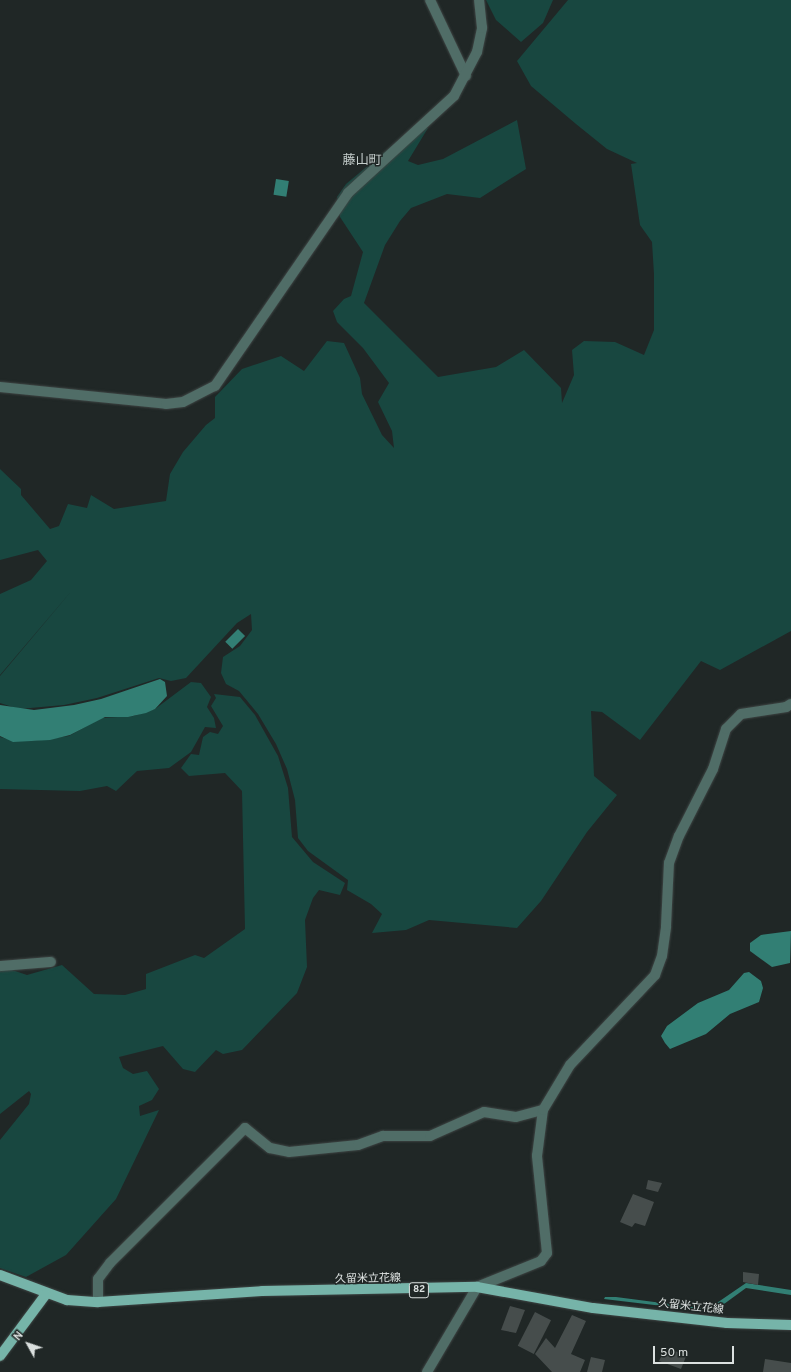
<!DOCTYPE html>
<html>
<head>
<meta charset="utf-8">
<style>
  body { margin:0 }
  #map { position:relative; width:791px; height:1372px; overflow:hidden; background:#202726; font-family:Overpass,"Noto Sans JP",sans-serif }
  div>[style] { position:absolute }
  .green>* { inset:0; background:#184740 }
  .water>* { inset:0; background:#327f74; transform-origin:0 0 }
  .building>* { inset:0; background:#464d4c; transform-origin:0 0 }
  .roads { filter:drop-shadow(0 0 1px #3e4544) drop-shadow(0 0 1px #3e4544) }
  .minor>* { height:10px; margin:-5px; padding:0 5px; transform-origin:5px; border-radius:5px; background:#506d67 }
  .major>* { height:10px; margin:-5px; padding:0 5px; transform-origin:5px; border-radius:5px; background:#76b4a9 }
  span { translate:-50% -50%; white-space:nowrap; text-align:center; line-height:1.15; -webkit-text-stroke:3px #202726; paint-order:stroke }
  .shield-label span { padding:1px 3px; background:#202726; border:1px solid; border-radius:3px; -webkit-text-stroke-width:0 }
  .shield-label { font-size:10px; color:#dbe0df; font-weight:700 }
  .street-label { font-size:11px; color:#dbe0df }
  .quarter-label { font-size:13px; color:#c4cdcb }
  .north { position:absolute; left:8px; top:1324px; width:40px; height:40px; -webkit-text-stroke:3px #202726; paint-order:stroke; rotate:310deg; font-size:11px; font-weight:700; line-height:16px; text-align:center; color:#dbe0df }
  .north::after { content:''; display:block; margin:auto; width:14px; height:18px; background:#dbe0df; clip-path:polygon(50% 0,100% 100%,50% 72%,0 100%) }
  .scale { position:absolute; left:653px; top:1346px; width:81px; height:18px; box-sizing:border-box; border:2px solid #dbe0df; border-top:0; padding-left:5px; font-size:12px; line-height:14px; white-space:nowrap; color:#dbe0df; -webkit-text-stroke:3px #202726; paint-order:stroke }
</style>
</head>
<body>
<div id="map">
  <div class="green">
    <i style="clip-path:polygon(486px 0,553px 0,543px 23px,521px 42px,496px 20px)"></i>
    <i style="clip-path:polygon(568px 0,791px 0,791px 631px,720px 670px,701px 661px,640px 740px,602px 712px,591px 711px,594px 776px,617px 795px,587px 832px,541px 901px,517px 928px,429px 920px,406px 930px,372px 933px,382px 914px,371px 904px,347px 890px,348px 880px,308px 851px,298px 838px,295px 800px,287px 769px,276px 744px,258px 714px,239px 691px,226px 684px,221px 673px,223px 657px,240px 646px,252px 630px,251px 614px,237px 623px,186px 678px,171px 681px,159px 678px,97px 698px,64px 705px,19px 709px,0 703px,0 676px,74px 588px,0 675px,0 594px,31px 580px,47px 561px,38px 550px,0 560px,0 469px,21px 489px,21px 495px,50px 529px,59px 526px,68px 504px,87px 508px,91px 495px,114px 509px,166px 501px,170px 474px,183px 452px,206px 425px,215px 418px,215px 397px,242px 369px,281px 356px,304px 371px,327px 341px,344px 343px,360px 378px,362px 394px,382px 435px,394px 448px,392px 431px,378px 402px,389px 383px,363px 348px,337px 322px,333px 311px,344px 299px,351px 296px,363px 252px,340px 217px,337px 197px,346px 184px,412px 129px,428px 128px,408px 161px,418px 165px,443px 159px,517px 120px,526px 169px,480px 198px,447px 194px,411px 208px,400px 221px,385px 245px,364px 303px,438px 377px,496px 367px,524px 350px,561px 388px,562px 403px,574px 375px,572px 350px,584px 341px,615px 342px,644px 355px,654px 330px,654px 274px,652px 242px,640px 225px,631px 164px,637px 163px,607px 149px,576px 124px,531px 86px,517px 61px)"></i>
    <i style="clip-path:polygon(191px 682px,201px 683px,211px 697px,207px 707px,214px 718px,216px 728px,205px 727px,191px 752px,169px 768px,137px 771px,116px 791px,107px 786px,80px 791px,0 789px,0 737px,15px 741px,34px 741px,69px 736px,101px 718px,134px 716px,155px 709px)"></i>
    <i style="clip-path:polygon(214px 694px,240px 697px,255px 715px,278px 756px,288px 788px,292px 837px,313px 862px,345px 883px,340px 895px,319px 890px,313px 898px,305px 920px,307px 967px,297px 993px,242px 1050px,223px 1054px,216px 1050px,195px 1072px,183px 1069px,163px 1046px,119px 1057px,123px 1068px,133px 1074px,147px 1071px,159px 1089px,152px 1100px,139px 1106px,140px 1116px,159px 1110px,116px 1199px,66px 1255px,26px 1277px,0 1268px,0 1140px,29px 1104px,31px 1094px,29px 1091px,0 1114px,0 966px,27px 975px,62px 965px,94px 994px,125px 995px,146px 989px,146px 974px,195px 955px,204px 958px,245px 929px,242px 791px,225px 773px,189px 776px,181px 768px,191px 754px,199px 755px,203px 737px,210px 732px,218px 734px,223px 726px,211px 706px,216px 698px)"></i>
  </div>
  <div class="water">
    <i style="left:276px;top:179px;width:13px;height:16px;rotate:9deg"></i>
    <i style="left:238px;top:629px;width:10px;height:18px;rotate:45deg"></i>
    <i style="clip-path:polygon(160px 679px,165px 682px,167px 696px,155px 709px,146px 713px,128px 717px,105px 717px,70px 735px,50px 740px,13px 742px,0 736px,0 705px,34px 710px,74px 705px,101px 699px)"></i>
    <i style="clip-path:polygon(791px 931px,790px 963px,772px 967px,750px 951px,750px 943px,761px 935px)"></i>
    <i style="clip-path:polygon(749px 972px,761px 981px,763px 988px,759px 1002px,730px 1014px,706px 1034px,670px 1049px,665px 1043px,661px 1036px,667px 1026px,698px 1003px,729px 990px,744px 973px)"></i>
    <i style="clip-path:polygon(746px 1283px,791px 1290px,791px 1295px,746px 1288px,713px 1312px,604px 1299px,605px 1297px,616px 1297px,708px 1309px)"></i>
  </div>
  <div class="building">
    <i style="clip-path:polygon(648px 1180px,662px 1183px,658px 1192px,646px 1189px)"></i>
    <i style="clip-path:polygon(633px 1194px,654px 1202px,645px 1226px,635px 1223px,632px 1227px,620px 1222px)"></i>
    <i style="clip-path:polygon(743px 1272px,759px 1274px,758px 1285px,743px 1282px)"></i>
    <i style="clip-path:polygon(510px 1306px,525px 1310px,516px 1333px,501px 1330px)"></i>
    <i style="left:535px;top:1312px;width:18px;height:38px;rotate:27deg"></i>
    <i style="clip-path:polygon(572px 1315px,586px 1321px,571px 1354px,585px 1360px,580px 1372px,552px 1372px,535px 1354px,546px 1338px,555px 1348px)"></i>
    <i style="clip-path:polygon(665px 1349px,687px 1354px,681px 1369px,659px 1361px)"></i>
    <i style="clip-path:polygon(591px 1357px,605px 1360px,602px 1372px,587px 1372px)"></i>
    <i style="clip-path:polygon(765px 1359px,791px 1363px,791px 1372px,763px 1372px)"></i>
  </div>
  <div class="roads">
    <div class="minor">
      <i style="left:430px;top:0;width:84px;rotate:64.7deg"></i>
      <i style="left:0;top:387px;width:167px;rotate:5.8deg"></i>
      <i style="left:166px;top:404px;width:17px;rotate:-7deg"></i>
      <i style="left:183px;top:402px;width:36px;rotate:-27deg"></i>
      <i style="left:215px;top:386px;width:234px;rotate:-55.4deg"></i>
      <i style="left:348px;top:193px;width:144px;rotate:-42.5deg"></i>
      <i style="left:454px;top:96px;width:50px;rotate:-62.4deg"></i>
      <i style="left:477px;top:52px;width:25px;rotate:-78deg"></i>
      <i style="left:482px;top:28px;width:28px;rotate:-96deg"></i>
      <i style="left:0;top:966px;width:51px;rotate:-4.5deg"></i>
      <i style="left:98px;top:1302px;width:23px;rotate:-90deg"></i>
      <i style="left:98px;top:1279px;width:20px;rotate:-53deg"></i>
      <i style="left:110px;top:1263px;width:191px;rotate:-45deg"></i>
      <i style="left:245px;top:1128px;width:32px;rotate:39deg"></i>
      <i style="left:270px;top:1148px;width:19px;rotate:12deg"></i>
      <i style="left:289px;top:1152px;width:69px;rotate:-5.8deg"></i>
      <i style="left:358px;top:1145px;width:27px;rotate:-20deg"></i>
      <i style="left:383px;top:1136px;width:47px"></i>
      <i style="left:430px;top:1136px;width:59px;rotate:-24deg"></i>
      <i style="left:484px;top:1112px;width:32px;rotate:9deg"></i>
      <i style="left:516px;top:1117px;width:28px;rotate:-15deg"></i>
      <i style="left:427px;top:1372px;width:99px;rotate:-59.5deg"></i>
      <i style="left:477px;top:1287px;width:69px;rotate:-22.1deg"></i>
      <i style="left:541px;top:1261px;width:10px;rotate:-53deg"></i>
      <i style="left:547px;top:1253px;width:98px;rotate:-95.9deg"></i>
      <i style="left:537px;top:1156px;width:46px;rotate:-82.6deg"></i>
      <i style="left:543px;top:1110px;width:52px;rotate:-59deg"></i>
      <i style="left:570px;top:1065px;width:124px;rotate:-46.6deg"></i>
      <i style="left:655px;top:975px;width:20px;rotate:-70deg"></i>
      <i style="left:662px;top:956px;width:30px;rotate:-82deg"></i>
      <i style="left:666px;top:926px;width:63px;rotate:-87.3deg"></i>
      <i style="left:669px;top:863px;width:29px;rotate:-70deg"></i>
      <i style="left:679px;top:836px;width:75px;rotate:-63.1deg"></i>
      <i style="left:713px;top:769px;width:42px;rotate:-72deg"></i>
      <i style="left:726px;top:729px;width:21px;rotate:-45deg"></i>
      <i style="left:741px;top:714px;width:46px;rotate:-8.8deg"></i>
      <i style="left:786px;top:707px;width:6px;rotate:-31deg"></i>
    </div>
    <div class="major">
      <i style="left:0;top:1275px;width:72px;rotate:20.5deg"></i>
      <i style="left:67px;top:1300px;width:31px;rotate:4deg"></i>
      <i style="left:98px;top:1302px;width:164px;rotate:-3.8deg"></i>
      <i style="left:262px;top:1291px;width:215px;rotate:-1.1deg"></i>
      <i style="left:477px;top:1287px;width:118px;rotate:10.3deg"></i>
      <i style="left:593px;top:1308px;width:135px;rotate:6.4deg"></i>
      <i style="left:727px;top:1323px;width:64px;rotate:1.8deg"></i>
      <i style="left:0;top:1356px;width:77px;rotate:-53.4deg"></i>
    </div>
  </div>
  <div class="shield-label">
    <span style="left:419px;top:1290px">82</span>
  </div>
  <div class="street-label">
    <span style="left:368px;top:1279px;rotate:-1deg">久留米立花線</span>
    <span style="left:691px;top:1307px;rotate:6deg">久留米立花線</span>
  </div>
  <div class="quarter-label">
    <span style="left:362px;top:161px">藤山町</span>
  </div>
  <div class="north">N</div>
  <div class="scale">50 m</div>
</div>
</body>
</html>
